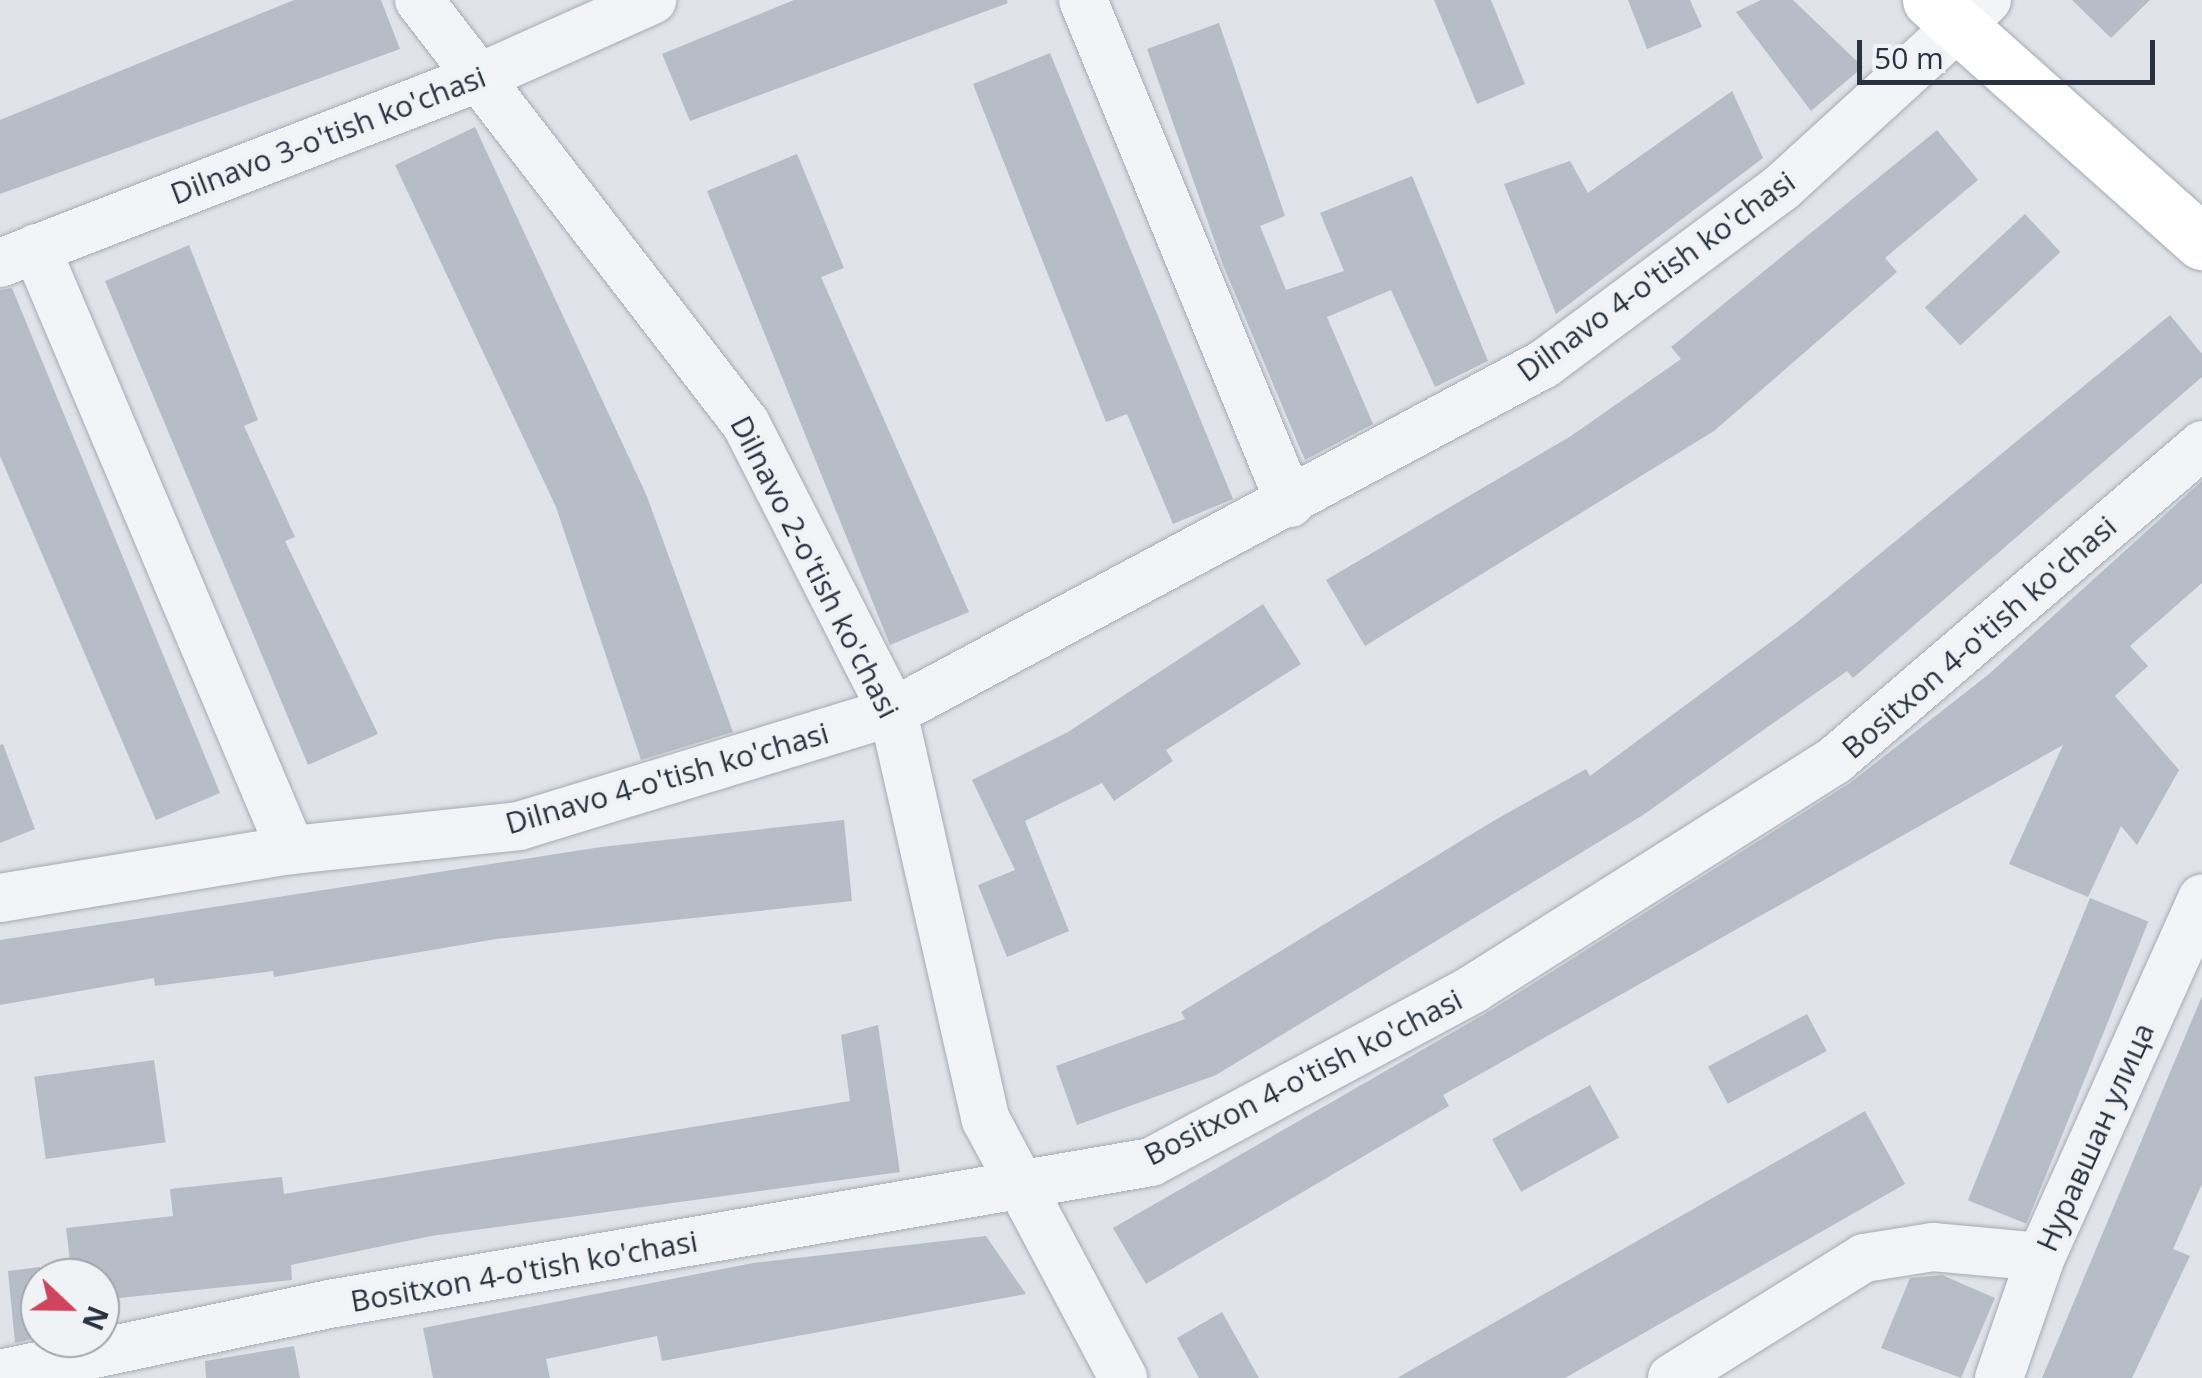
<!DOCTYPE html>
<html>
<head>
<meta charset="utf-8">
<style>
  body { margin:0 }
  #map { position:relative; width:2202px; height:1378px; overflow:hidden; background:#e0e4e9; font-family:"Open Sans",sans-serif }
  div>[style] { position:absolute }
  .building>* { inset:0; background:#b7bdc6; transform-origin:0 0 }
  .roads { filter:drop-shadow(0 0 2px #a5abb3) drop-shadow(0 0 2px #a5abb3) }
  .street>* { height:48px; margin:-24px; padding:0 24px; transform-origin:24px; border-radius:24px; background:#f3f4f7 }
  .secondary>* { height:55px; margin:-27.5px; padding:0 27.5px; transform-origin:27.5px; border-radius:27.5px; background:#fff }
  span { translate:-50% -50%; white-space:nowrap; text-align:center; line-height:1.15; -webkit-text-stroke:8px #f0f3f6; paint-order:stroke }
  .street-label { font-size:30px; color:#293240 }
  .north { position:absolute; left:20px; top:1258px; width:100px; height:100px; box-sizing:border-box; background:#f0f3f6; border:2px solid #a0a6ad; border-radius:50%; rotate:112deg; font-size:28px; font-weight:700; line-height:40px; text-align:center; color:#293240 }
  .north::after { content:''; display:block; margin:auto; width:35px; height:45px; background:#ce455d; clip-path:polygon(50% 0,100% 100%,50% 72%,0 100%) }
  .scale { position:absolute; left:1857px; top:40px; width:298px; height:45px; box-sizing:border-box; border:5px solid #293240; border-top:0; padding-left:12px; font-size:30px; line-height:35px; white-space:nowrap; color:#293240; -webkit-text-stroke:8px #f0f3f6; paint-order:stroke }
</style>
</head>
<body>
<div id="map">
  <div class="building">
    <i style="clip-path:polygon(294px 0,381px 0,400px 49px,0 194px,0 120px)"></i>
    <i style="clip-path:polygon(794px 0,1007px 0,1008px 3px,690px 121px,662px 54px)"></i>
    <i style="clip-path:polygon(1434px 0,1491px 0,1525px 84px,1477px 104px)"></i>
    <i style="clip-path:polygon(1628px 0,1690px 0,1702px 27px,1647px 49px)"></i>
    <i style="clip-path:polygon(1761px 0,1793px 0,1863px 67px,1811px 111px,1736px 12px)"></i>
    <i style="clip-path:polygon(2072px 0,2150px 0,2111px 38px)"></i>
    <i style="clip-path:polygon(1219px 23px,1285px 216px,1260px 226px,1286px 290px,1344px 271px,1320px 213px,1412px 176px,1488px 361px,1435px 387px,1391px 290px,1327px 317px,1373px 424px,1305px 460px,1223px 265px,1147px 49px)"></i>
    <i style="clip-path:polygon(1050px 53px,1233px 499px,1173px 524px,1127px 414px,1106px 422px,973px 84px)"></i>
    <i style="clip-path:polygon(1732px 91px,1763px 158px,1556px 314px,1504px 184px,1570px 161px,1588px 193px)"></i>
    <i style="clip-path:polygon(475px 127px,646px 494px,733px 732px,641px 760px,556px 507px,395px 165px)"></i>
    <i style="clip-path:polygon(1937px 130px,1978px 180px,1885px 258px,1897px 272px,1714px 431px,1365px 646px,1326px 580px,1571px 436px,1681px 359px,1671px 347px)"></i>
    <i style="clip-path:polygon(797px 154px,844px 268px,821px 277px,969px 612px,890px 645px,707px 191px)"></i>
    <i style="left:2025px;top:214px;width:52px;height:137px;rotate:47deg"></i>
    <i style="clip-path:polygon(189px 245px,258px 420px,244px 426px,295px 537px,285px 541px,378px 734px,308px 765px,105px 281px)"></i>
    <i style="clip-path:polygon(12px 288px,220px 793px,156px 820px,0 456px,0 290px)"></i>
    <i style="clip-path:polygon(2170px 315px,2202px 354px,2202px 377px,1853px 678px,1847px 671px,1643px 815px,1216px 1075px,1077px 1125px,1056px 1066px,1185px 1019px,1181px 1012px,1495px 820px,1586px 769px,1590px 776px,1796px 623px)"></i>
    <i style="clip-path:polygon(2202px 481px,2202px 583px,2130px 646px,2148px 666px,2115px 696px,2179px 770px,2137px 845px,2121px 826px,2088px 897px,2009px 864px,2063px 745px,1443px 1095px,1449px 1106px,1146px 1284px,1113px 1228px,1488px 1012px,1850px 783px,1989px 674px)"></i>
    <i style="clip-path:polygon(1263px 604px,1301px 664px,1166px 750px,1173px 761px,1114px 801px,1102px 783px,1025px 821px,1069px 931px,1007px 957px,978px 885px,1015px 870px,972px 780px,1068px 732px)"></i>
    <i style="clip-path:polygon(3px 744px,35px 829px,0 843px,0 745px)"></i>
    <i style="clip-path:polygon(844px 820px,852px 901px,496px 939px,274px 977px,273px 971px,155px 986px,154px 978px,0 1005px,0 940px,601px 847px)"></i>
    <i style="left:2090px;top:898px;width:63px;height:326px;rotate:22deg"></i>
    <i style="clip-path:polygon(2202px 996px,2202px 1184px,2173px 1249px,2190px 1256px,2132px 1378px,2042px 1378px)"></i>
    <i style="left:1807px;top:1014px;width:42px;height:112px;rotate:62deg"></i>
    <i style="clip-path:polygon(878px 1025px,900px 1172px,431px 1236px,291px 1265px,292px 1280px,100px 1300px,100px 1278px,72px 1278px,66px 1228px,173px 1216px,170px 1189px,282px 1177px,284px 1194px,850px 1101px,841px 1035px)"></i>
    <i style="left:154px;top:1060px;width:83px;height:121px;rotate:82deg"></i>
    <i style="left:1590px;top:1085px;width:60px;height:112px;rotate:61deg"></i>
    <i style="clip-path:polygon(1865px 1111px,1905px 1184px,1565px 1378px,1397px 1378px)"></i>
    <i style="clip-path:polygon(986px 1236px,1026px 1294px,662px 1361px,657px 1336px,546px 1359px,550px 1378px,433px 1378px,423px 1328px,753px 1263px)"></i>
    <i style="clip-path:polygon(40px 1267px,40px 1337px,15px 1343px,8px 1271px)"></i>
    <i style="clip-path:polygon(1942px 1275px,1995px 1298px,1961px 1378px,1881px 1348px,1910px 1278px)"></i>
    <i style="clip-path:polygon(1222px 1312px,1259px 1378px,1199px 1378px,1177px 1338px)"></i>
    <i style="clip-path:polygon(294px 1346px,300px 1378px,206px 1378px,205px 1361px)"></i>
  </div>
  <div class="roads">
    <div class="street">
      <i style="left:419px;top:0;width:535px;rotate:52.36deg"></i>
      <i style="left:746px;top:424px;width:323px;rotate:63deg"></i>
      <i style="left:893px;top:712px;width:418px;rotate:77.2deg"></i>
      <i style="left:986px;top:1120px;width:292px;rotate:62deg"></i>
      <i style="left:1083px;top:0;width:544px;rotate:67.63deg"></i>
      <i style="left:36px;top:248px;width:654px;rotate:67.04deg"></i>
      <i style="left:0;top:263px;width:513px;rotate:-21.16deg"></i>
      <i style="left:478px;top:78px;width:191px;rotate:-24.1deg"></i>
      <i style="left:0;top:898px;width:295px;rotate:-9.4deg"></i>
      <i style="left:291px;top:850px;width:229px;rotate:-6deg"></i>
      <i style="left:519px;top:826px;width:391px;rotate:-17deg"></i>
      <i style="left:893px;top:712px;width:738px;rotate:-28.13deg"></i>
      <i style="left:1544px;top:364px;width:295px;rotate:-36.6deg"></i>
      <i style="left:1781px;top:188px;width:279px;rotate:-42.4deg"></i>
      <i style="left:0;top:1374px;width:342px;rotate:-12deg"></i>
      <i style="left:335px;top:1303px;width:828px;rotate:-9.8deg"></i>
      <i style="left:1151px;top:1162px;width:366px;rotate:-28.2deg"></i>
      <i style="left:1473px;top:989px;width:428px;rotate:-32.3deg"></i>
      <i style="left:1835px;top:760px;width:484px;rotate:-40.6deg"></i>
      <i style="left:1672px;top:1378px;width:226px;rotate:-32deg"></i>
      <i style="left:1864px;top:1258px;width:70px;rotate:-9.1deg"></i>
      <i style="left:1933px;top:1247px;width:108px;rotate:5.3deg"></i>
      <i style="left:1999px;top:1378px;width:128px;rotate:-70.9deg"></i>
      <i style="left:2041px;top:1257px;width:393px;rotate:-65.8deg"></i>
    </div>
    <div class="secondary">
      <i style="left:1930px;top:0;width:364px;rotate:41.7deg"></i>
    </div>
  </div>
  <div class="street-label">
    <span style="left:328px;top:135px;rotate:-21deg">Dilnavo 3-o'tish ko'chasi</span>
    <span style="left:1656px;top:276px;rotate:-36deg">Dilnavo 4-o'tish ko'chasi</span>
    <span style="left:815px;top:567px;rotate:63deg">Dilnavo 2-o'tish ko'chasi</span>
    <span style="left:1979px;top:637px;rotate:-41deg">Bositxon 4-o'tish ko'chasi</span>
    <span style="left:667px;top:778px;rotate:-16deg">Dilnavo 4-o'tish ko'chasi</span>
    <span style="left:1303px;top:1077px;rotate:-27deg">Bositxon 4-o'tish ko'chasi</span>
    <span style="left:2095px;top:1137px;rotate:-66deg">Нуравшан улица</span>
    <span style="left:524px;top:1271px;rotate:-10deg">Bositxon 4-o'tish ko'chasi</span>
  </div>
  <div class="north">N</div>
  <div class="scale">50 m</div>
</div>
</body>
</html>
